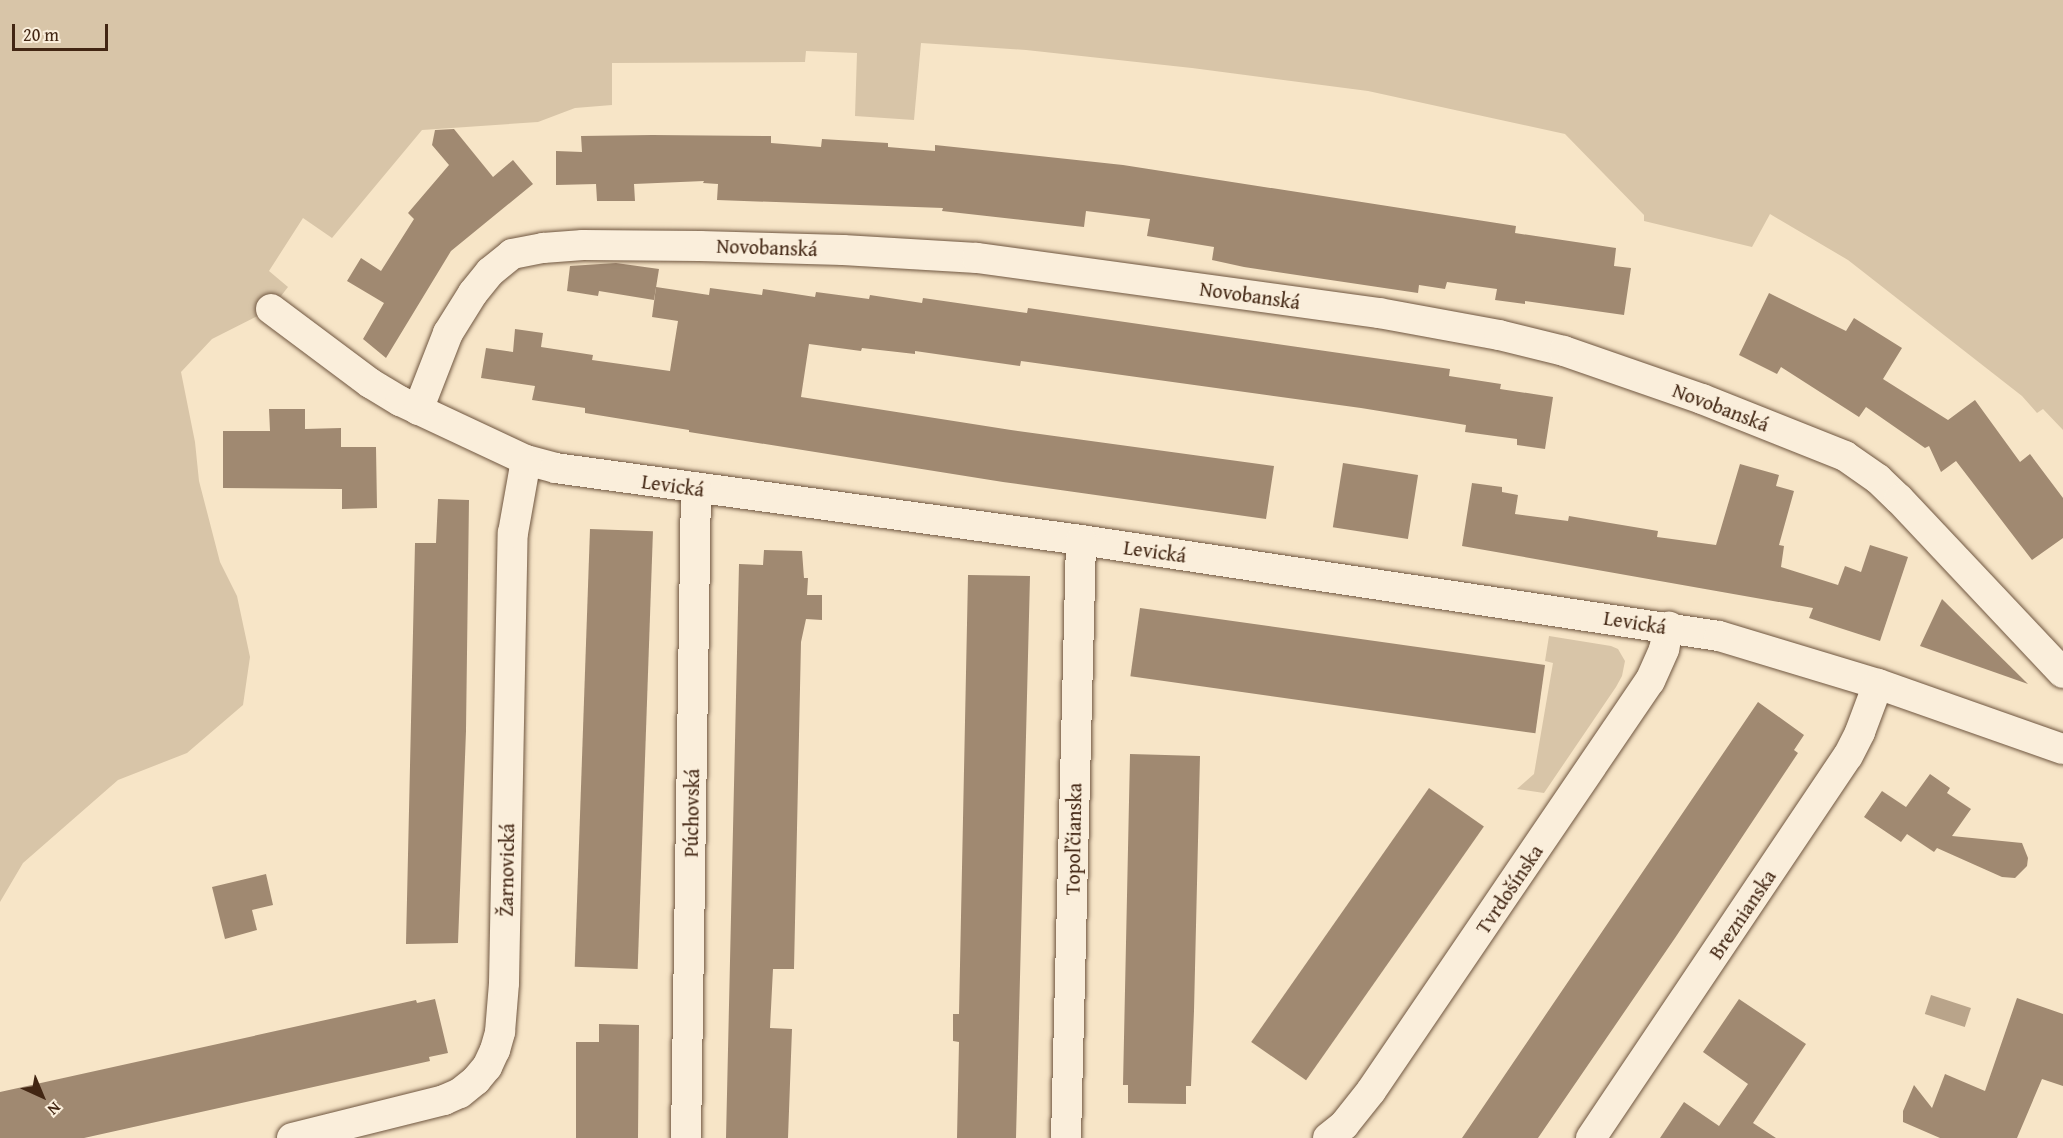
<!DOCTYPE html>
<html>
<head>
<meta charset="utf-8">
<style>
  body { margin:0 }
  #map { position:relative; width:2063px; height:1138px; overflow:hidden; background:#f7e5c7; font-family:"Gentium Book Plus",serif }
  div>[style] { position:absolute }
  .green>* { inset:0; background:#d8c5a8 }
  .water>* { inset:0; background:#b9a48a; transform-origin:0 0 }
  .building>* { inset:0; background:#a08971; transform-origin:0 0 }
  .roads { filter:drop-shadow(0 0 2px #6f5640) drop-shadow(0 0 2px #6f5640) }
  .street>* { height:30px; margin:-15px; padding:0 15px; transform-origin:15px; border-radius:15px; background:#faeedb }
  span { translate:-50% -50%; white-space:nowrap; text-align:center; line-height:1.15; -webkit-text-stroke:4.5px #faeedb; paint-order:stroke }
  .street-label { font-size:20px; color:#422613 }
  .north { position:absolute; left:12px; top:1066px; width:60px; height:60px; -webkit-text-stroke:4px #faeedb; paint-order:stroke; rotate:136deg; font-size:16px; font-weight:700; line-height:24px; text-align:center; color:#422613 }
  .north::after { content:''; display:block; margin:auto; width:21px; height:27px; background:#422613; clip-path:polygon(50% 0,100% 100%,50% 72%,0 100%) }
  .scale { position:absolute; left:12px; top:24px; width:96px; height:27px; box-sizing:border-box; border:3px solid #422613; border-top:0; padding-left:8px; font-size:18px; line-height:21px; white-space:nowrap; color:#422613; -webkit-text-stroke:4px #faeedb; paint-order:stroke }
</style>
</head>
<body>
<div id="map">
  <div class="green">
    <i style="clip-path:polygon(0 0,2063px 0,2063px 430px,2043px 409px,2037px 413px,2022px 396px,1848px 260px,1770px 214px,1752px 247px,1644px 221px,1644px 215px,1565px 134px,1368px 91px,1192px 68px,1026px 50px,921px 43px,914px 120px,855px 116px,857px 53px,806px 51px,805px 62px,612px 63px,612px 105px,575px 108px,538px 122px,422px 130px,332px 238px,303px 218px,269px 271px,288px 287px,271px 309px,212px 339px,181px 372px,195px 442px,199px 481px,220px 562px,237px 596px,250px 657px,243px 705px,187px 753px,118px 780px,23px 863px,0 902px)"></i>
    <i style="clip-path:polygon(1549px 636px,1611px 646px,1618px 649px,1625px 661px,1622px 676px,1616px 687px,1544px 793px,1517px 789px,1534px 774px,1553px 663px,1545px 661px)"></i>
  </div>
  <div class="water">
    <i style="left:1931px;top:995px;width:42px;height:20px;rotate:18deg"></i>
  </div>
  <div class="building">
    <i style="clip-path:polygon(454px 129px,493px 177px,513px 160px,533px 184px,451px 251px,386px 358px,363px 339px,384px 303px,347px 281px,361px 258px,381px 271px,414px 219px,408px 213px,449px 165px,432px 145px,435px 130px)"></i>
    <i style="clip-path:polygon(652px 135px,771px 136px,771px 143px,821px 147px,822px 139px,888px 143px,888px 147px,935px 151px,935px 145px,1123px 165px,1516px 226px,1515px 233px,1616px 248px,1614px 266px,1631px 268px,1624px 315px,1525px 301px,1525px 304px,1495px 300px,1497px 289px,1447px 282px,1445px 289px,1419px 285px,1418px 293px,1244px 267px,1212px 260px,1214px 247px,1147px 236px,1150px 219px,1086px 211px,1084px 227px,942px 211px,943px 208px,717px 200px,718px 184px,703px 183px,704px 181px,634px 184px,635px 201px,597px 201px,596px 184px,556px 185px,556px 151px,582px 152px,581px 136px)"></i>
    <i style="clip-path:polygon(616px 263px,659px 269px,654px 300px,599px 291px,598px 296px,567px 291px,570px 266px)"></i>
    <i style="clip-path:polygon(656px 287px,709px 295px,710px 288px,762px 295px,763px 289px,815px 297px,816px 292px,869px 299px,870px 295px,922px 303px,923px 298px,1027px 313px,1028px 308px,1450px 369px,1449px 376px,1501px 384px,1500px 389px,1553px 397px,1545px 449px,1517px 445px,1517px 439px,1465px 432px,1466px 425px,1361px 408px,1021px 361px,1020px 366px,915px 351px,915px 354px,862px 348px,861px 351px,809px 344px,801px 397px,1011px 430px,1274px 466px,1266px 519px,1003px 482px,689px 432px,689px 430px,585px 413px,585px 408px,532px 400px,535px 386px,481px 378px,486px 348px,513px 352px,515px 329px,543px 333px,541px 347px,593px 355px,592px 360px,670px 371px,678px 321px,652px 317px)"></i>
    <i style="clip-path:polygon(1769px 293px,1846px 331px,1854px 318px,1902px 348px,1883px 379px,1948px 420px,1975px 400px,2020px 462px,2030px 454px,2063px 498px,2063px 538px,2032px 560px,1956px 461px,1941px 472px,1929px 446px,1925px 448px,1866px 407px,1859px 417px,1781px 367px,1777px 374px,1739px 355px)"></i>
    <i style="clip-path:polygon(269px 409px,305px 409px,305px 429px,341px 428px,341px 447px,376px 447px,377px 508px,342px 509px,342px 489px,223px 488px,223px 431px,270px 431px)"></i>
    <i style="left:1343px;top:463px;width:76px;height:65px;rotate:9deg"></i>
    <i style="clip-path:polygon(1740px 464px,1779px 475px,1776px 486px,1794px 491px,1779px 545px,1784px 546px,1781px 567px,1838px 585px,1845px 566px,1861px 572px,1870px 545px,1908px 557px,1880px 641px,1809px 618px,1813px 608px,1462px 546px,1472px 483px,1502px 487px,1502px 492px,1518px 495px,1515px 514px,1568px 521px,1569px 516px,1610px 523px,1658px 531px,1657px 537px,1716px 545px)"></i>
    <i style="clip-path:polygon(438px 499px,469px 500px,466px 731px,458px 943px,406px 944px,415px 543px,436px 543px)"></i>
    <i style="left:590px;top:529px;width:63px;height:438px;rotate:2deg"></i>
    <i style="clip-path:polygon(764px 550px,802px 551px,804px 578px,808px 578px,807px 595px,822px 595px,822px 620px,806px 619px,801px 642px,794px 969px,773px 969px,770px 1028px,792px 1029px,788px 1138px,726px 1138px,739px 564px,763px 565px)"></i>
    <i style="clip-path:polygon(968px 575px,1030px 576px,1016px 1138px,957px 1138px,959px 1042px,953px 1041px,953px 1014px,959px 1014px)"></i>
    <i style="clip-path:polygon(1942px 599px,2028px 684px,1920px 646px)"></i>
    <i style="left:1140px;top:608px;width:409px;height:69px;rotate:8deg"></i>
    <i style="clip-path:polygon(1758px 702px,1804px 735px,1794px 750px,1798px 753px,1675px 938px,1538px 1138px,1462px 1138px)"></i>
    <i style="clip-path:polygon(1130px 754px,1200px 756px,1194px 1011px,1191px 1086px,1186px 1086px,1186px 1104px,1128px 1103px,1128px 1085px,1123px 1085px)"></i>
    <i style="clip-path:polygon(1930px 774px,1950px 788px,1947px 793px,1971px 809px,1952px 836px,2022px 843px,2028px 858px,2027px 866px,2015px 878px,2002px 877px,1937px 848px,1934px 852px,1907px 834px,1901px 842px,1864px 817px,1882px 791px,1906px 807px)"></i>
    <i style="left:1429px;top:788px;width:67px;height:310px;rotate:35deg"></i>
    <i style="clip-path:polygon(266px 874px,273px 905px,252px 910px,257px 930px,225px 939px,212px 887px)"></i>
    <i style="clip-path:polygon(2017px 998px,2063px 1014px,2063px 1086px,2042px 1079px,2017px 1138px,1940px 1138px,1903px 1122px,1903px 1111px,1914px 1085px,1932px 1108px,1945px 1074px,1985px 1091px)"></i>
    <i style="clip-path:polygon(435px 999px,448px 1053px,429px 1057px,430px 1061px,84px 1138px,0 1138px,0 1092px,416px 1000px,417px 1003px)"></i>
    <i style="clip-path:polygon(1739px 999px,1806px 1044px,1753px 1123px,1776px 1138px,1660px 1138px,1684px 1102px,1719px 1126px,1748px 1084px,1703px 1052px)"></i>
    <i style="clip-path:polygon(599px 1024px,639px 1025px,638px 1138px,576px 1138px,576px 1042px,599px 1042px)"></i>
  </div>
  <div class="roads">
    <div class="street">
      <i style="left:271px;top:309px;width:124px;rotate:36.8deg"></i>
      <i style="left:370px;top:383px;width:35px;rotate:31deg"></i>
      <i style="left:400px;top:401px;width:139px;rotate:25.1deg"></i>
      <i style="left:526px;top:460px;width:30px;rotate:15deg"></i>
      <i style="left:555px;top:468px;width:531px;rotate:7.79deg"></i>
      <i style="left:1081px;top:540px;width:645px;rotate:8.56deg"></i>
      <i style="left:1719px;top:636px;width:166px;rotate:16.8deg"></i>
      <i style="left:1878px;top:684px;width:196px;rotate:19.4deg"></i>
      <i style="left:418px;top:410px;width:83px;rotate:-68.7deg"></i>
      <i style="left:448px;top:333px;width:47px;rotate:-58deg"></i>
      <i style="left:473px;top:293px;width:27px;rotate:-51deg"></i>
      <i style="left:490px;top:272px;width:28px;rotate:-39deg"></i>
      <i style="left:512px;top:254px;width:32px;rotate:-11deg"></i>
      <i style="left:543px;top:248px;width:40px;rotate:-4.3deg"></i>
      <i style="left:583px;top:245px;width:117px;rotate:0.5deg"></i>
      <i style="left:700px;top:246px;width:143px;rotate:1.6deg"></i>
      <i style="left:843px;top:250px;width:134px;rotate:3.4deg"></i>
      <i style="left:977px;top:258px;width:406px;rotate:7.8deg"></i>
      <i style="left:1379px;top:313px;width:122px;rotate:10.4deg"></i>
      <i style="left:1499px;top:335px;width:67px;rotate:13.8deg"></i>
      <i style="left:1564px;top:351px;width:146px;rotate:19.2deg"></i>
      <i style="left:1702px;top:399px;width:154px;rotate:21.7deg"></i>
      <i style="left:1845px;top:456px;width:40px;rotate:34.9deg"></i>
      <i style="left:1878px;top:479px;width:29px;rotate:44deg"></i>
      <i style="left:1899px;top:499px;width:239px;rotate:46.7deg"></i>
      <i style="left:292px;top:1138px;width:157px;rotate:-14deg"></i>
      <i style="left:444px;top:1100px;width:17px;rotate:-24deg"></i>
      <i style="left:460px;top:1093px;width:21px;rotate:-39deg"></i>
      <i style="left:476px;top:1080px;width:17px;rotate:-50deg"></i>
      <i style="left:487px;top:1067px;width:19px;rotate:-65deg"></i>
      <i style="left:495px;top:1050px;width:19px;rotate:-74deg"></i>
      <i style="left:500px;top:1032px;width:49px;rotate:-85.3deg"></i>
      <i style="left:504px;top:983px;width:450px;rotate:-88.9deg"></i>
      <i style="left:513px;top:533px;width:74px;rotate:-79.9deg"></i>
      <i style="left:686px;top:1138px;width:649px;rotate:-89.12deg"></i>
      <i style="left:1066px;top:1138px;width:598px;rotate:-88.56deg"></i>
      <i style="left:1328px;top:1138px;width:21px;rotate:-39deg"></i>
      <i style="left:1344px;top:1125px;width:43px;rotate:-51.5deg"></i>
      <i style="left:1371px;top:1091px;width:496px;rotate:-55.8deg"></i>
      <i style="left:1650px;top:681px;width:35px;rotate:-66deg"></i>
      <i style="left:1664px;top:649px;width:23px;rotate:-77deg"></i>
      <i style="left:1591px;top:1138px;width:460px;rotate:-56.1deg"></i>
      <i style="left:1848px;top:756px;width:27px;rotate:-63deg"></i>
      <i style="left:1860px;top:732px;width:51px;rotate:-69.4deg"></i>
    </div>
  </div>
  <div class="street-label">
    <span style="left:767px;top:247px;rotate:2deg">Novobanská</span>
    <span style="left:1250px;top:295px;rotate:8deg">Novobanská</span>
    <span style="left:1721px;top:407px;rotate:21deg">Novobanská</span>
    <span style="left:673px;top:485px;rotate:8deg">Levická</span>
    <span style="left:1155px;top:551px;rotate:8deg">Levická</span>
    <span style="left:1635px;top:622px;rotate:9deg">Levická</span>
    <span style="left:691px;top:813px;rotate:-89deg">Púchovská</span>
    <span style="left:1073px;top:839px;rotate:-89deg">Topoľčianska</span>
    <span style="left:506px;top:870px;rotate:-89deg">Žarnovická</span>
    <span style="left:1509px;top:889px;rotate:-56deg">Tvrdošínska</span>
    <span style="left:1742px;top:914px;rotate:-56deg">Breznianska</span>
  </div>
  <div class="north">N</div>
  <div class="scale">20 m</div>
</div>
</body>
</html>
